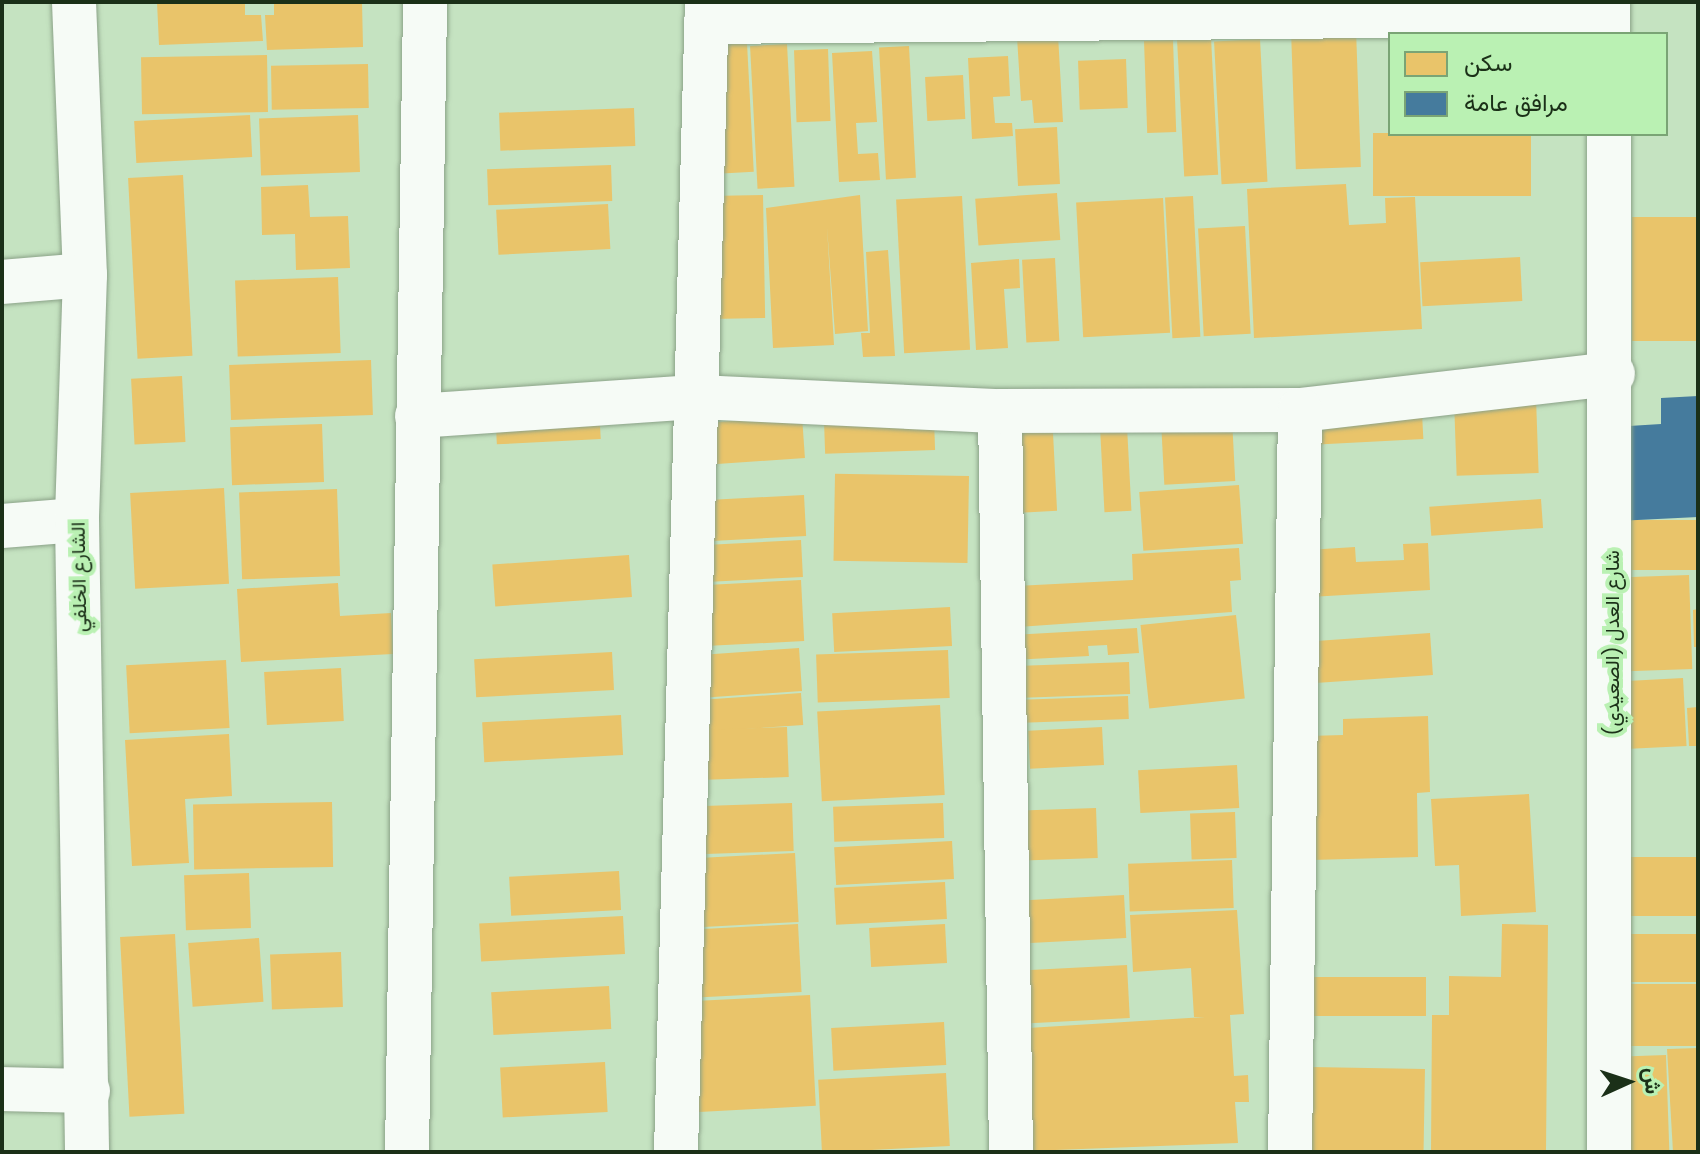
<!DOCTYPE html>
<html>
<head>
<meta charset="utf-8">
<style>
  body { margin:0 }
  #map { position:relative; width:1700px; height:1154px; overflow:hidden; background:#c5e3c1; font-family:Poppins,Vazirmatn,sans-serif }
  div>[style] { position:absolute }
  .homes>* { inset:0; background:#e9c46a; transform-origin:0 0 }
  .public>* { inset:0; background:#457b9d }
  .roads { filter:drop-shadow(0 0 2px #8ba288) drop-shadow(0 0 2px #8ba288) }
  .minor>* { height:44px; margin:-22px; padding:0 22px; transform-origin:22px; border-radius:22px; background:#f6fbf6 }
  .tertiary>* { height:44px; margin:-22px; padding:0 22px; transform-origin:22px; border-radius:22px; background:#f6fbf6 }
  span { translate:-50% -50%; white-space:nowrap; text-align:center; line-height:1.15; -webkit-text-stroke:8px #baf1b3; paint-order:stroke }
  .street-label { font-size:20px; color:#1b3018 }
  .frame { position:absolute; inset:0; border:4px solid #1b3018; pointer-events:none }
  .legend { position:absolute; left:1388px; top:32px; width:280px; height:104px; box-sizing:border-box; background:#baf1b3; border:2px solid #7aa475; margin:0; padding:10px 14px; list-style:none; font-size:24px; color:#1b3018 }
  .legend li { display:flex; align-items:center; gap:16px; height:40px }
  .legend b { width:40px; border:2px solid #7aa475 }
  .north { position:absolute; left:1588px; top:1042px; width:80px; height:80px; -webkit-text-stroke:6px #baf1b3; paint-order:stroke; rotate:87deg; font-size:22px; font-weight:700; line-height:32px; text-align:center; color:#1b3018 }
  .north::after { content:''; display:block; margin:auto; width:28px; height:36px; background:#1b3018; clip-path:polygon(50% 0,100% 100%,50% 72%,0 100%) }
</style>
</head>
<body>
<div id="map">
  <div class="homes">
    <i style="clip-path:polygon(157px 2px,245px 2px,245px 15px,261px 15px,263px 41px,159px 45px)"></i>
    <i style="clip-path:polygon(274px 2px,362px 2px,363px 47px,267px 50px,265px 15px,274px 15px)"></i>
    <i style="left:1356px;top:29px;width:138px;height:65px;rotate:88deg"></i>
    <i style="clip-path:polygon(1058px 35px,1063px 122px,1034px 123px,1032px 100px,1021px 101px,1017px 37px)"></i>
    <i style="left:1211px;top:38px;width:137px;height:34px;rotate:87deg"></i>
    <i style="left:1260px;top:39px;width:143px;height:46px;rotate:87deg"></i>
    <i style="left:1173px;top:40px;width:92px;height:29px;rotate:88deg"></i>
    <i style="left:747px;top:43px;width:129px;height:59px;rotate:87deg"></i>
    <i style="left:787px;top:44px;width:143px;height:37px;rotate:87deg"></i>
    <i style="left:909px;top:46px;width:132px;height:30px;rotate:87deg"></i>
    <i style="left:828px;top:49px;width:72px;height:34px;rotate:88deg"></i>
    <i style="clip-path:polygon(872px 51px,877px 122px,856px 123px,858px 154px,878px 153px,880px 180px,839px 182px,832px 53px)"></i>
    <i style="left:267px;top:55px;width:57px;height:126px;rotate:89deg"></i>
    <i style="clip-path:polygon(1008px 56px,1010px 96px,993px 97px,995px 123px,1012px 123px,1013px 136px,972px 139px,968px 58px)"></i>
    <i style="left:1126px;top:59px;width:49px;height:48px;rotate:88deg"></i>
    <i style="left:368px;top:64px;width:44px;height:97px;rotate:89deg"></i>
    <i style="left:963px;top:75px;width:44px;height:38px;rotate:87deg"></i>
    <i style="left:634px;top:108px;width:38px;height:135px;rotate:88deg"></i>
    <i style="left:250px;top:115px;width:42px;height:116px;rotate:87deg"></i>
    <i style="left:358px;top:115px;width:57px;height:99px;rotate:88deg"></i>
    <i style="left:1057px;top:127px;width:57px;height:42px;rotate:87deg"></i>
    <i style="left:1373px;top:133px;width:158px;height:63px"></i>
    <i style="left:611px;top:165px;width:36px;height:124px;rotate:88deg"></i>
    <i style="left:183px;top:175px;width:181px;height:55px;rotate:87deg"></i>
    <i style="clip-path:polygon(1346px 184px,1349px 225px,1386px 223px,1385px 198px,1415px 197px,1422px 329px,1254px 338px,1247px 189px)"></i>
    <i style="clip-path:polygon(308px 185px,310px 217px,348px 216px,350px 268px,296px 270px,295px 234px,262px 235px,261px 187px)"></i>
    <i style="left:1057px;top:193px;width:47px;height:82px;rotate:86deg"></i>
    <i style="left:763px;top:195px;width:123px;height:67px;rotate:89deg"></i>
    <i style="clip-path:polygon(860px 195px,868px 331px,835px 334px,827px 227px,834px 345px,773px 348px,766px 208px)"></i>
    <i style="left:962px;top:196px;width:154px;height:66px;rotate:87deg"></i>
    <i style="left:1193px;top:196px;width:141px;height:28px;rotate:87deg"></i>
    <i style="left:1163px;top:198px;width:135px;height:87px;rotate:87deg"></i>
    <i style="left:608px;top:204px;width:45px;height:112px;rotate:87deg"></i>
    <i style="left:1698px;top:217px;width:124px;height:66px;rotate:90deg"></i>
    <i style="left:1245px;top:226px;width:108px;height:47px;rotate:87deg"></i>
    <i style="clip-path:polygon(888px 250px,895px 356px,863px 357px,861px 333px,870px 333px,866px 252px)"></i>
    <i style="left:1520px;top:257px;width:44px;height:100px;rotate:87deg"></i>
    <i style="left:1055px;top:258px;width:83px;height:33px;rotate:87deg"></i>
    <i style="clip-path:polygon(1019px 259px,1020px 288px,1004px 289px,1008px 348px,976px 350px,971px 263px)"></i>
    <i style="left:338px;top:277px;width:76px;height:103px;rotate:88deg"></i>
    <i style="left:371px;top:360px;width:55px;height:142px;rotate:88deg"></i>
    <i style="left:182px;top:376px;width:66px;height:51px;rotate:87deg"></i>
    <i style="left:598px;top:387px;width:52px;height:104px;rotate:87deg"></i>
    <i style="left:1421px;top:394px;width:45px;height:115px;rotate:87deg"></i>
    <i style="left:1536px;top:398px;width:75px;height:82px;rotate:88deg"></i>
    <i style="left:1126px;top:407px;width:104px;height:27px;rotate:87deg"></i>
    <i style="left:1052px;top:414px;width:97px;height:47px;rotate:87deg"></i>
    <i style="left:802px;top:416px;width:42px;height:124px;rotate:86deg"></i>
    <i style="left:934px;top:419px;width:31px;height:110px;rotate:88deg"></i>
    <i style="left:1232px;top:419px;width:62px;height:71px;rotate:87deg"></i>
    <i style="left:322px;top:424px;width:58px;height:92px;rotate:88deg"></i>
    <i style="left:969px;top:476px;width:87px;height:134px;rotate:91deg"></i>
    <i style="left:1239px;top:485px;width:59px;height:100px;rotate:86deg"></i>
    <i style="left:224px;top:488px;width:96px;height:94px;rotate:87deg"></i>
    <i style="left:337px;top:489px;width:87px;height:98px;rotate:88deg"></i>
    <i style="left:804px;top:495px;width:41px;height:128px;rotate:87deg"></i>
    <i style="left:1541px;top:499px;width:29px;height:112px;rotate:86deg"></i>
    <i style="left:1698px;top:520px;width:50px;height:79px;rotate:90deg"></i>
    <i style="left:801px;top:540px;width:37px;height:130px;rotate:87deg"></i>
    <i style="clip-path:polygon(1428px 543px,1430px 590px,1310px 597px,1307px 550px,1355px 547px,1356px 562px,1404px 560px,1403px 544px)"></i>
    <i style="clip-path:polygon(1239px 548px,1241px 580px,1230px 581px,1232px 612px,1018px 627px,1016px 586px,1133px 580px,1132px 554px)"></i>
    <i style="left:629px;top:555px;width:42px;height:137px;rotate:86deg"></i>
    <i style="left:1689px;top:575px;width:94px;height:72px;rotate:88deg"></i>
    <i style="left:801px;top:580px;width:61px;height:128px;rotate:87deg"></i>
    <i style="clip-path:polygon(338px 583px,340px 616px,391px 613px,393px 654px,241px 662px,237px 589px)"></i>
    <i style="left:950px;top:607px;width:39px;height:118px;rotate:87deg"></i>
    <i style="clip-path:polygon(1698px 609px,1698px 647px,1694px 647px,1693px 610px)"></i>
    <i style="left:1236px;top:615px;width:84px;height:96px;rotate:84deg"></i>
    <i style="clip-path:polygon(1137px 628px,1139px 653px,1108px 655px,1107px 645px,1088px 646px,1089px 656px,1013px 660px,1011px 635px)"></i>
    <i style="left:1430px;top:633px;width:42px;height:125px;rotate:86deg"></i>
    <i style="left:799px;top:648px;width:43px;height:128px;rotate:86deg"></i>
    <i style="left:948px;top:650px;width:48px;height:132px;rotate:88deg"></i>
    <i style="left:612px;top:652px;width:38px;height:138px;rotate:87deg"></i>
    <i style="left:226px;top:660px;width:68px;height:100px;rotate:87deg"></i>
    <i style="left:1129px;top:662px;width:32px;height:118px;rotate:88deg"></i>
    <i style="left:341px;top:668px;width:53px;height:77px;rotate:87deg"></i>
    <i style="left:1683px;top:678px;width:68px;height:56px;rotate:87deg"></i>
    <i style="left:801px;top:693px;width:32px;height:127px;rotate:86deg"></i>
    <i style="left:1128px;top:696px;width:23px;height:106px;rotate:88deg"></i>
    <i style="left:940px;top:705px;width:90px;height:123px;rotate:87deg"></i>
    <i style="clip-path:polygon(1698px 707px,1698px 746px,1689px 746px,1687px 708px)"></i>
    <i style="left:621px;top:715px;width:40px;height:139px;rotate:87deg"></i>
    <i style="clip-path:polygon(1428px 716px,1430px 792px,1417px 793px,1418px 857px,1312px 860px,1308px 736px,1343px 735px,1343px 719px)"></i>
    <i style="left:787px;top:727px;width:50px;height:111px;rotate:88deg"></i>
    <i style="left:1102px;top:727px;width:38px;height:74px;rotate:87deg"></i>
    <i style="clip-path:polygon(229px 734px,232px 796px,185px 799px,189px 863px,132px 866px,125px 740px)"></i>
    <i style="left:1237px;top:765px;width:43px;height:99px;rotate:87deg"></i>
    <i style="clip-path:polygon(1529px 794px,1536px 912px,1461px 916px,1459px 865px,1435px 866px,1431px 799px)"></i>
    <i style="left:332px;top:802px;width:65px;height:139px;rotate:89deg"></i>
    <i style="left:792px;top:803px;width:48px;height:118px;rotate:88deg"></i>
    <i style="left:943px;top:803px;width:35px;height:110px;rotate:88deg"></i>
    <i style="left:1096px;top:808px;width:50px;height:74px;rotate:88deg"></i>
    <i style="left:1235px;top:812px;width:46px;height:45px;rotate:88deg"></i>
    <i style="left:952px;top:841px;width:38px;height:118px;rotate:87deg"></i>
    <i style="left:795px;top:853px;width:69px;height:119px;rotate:87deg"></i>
    <i style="left:1698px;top:857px;width:59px;height:81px;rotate:90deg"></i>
    <i style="left:1232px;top:860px;width:48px;height:104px;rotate:88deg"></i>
    <i style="left:619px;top:871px;width:39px;height:110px;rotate:87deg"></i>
    <i style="left:249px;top:873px;width:55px;height:65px;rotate:88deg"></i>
    <i style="left:945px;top:882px;width:37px;height:111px;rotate:87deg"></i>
    <i style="left:1124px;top:895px;width:43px;height:125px;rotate:87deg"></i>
    <i style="clip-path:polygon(1237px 910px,1244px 1014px,1230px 1015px,1234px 1076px,1248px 1075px,1249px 1102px,1235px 1102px,1238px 1143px,1005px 1152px,998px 1030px,1205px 1017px,1194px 1017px,1191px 968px,1133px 972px,1130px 915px)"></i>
    <i style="left:623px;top:916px;width:38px;height:144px;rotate:87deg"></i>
    <i style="left:798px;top:924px;width:68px;height:119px;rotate:87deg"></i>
    <i style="left:945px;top:924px;width:39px;height:76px;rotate:87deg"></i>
    <i style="clip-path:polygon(1502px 924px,1548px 925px,1546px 1152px,1431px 1152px,1432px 1015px,1449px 1015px,1449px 976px,1501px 977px)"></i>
    <i style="left:175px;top:934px;width:180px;height:55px;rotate:87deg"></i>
    <i style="left:1698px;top:934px;width:48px;height:74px;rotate:90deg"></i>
    <i style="left:259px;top:938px;width:64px;height:71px;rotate:86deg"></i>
    <i style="left:341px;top:952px;width:55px;height:71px;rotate:88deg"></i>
    <i style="left:1127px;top:965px;width:53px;height:114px;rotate:87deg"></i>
    <i style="left:1302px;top:977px;width:124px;height:39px"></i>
    <i style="left:1698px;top:984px;width:62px;height:70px;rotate:90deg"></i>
    <i style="left:609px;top:986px;width:43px;height:118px;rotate:87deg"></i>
    <i style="left:810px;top:995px;width:111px;height:140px;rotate:87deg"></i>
    <i style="left:944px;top:1022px;width:43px;height:113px;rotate:87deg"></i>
    <i style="clip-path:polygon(1698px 1048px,1698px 1152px,1673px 1152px,1667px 1049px)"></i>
    <i style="left:1666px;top:1055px;width:97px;height:56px;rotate:88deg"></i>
    <i style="left:605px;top:1062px;width:50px;height:105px;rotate:87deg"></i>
    <i style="left:1311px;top:1067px;width:114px;height:85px;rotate:1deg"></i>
    <i style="left:946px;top:1073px;width:73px;height:128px;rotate:87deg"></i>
  </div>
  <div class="public">
    <i style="clip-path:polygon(1698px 396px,1698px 517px,1617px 521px,1613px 427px,1661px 424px,1661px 398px)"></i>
  </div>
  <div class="roads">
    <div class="minor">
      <i style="left:706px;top:22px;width:902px;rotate:-0.51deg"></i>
      <i style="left:2px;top:282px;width:83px;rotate:-4.8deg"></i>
      <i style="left:1000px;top:411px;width:741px;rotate:89.15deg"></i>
      <i style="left:417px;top:416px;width:282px;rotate:-3.9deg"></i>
      <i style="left:698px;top:397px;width:302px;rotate:2.7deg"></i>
      <i style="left:1000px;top:411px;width:300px;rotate:-0.2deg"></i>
      <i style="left:1300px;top:410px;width:315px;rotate:-6.6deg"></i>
      <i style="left:2px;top:526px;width:75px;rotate:-4.6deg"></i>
      <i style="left:2px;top:1089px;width:86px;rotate:1.3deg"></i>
      <i style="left:407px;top:1152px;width:1150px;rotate:-89.1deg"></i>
      <i style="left:676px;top:1152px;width:1150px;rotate:-88.46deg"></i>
      <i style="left:1290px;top:1152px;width:742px;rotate:-89.23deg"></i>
    </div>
    <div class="tertiary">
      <i style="left:74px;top:2px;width:273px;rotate:87.7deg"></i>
      <i style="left:85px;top:275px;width:245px;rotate:91.9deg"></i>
      <i style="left:77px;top:520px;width:632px;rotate:89.09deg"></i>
      <i style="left:1608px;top:34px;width:32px;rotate:-90deg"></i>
      <i style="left:1609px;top:1152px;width:1018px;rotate:-90deg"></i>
    </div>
  </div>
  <div class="street-label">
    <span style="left:79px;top:577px;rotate:-91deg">الشارع الخلفي</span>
    <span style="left:1612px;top:643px;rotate:-90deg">شارع العدل (الصعيدي)</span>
  </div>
  <div class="frame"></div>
  <ul class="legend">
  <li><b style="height:22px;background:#e9c46a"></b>سكن</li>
  <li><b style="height:22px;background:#457b9d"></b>مرافق عامة</li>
  </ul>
  <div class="north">ش</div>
</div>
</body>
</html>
